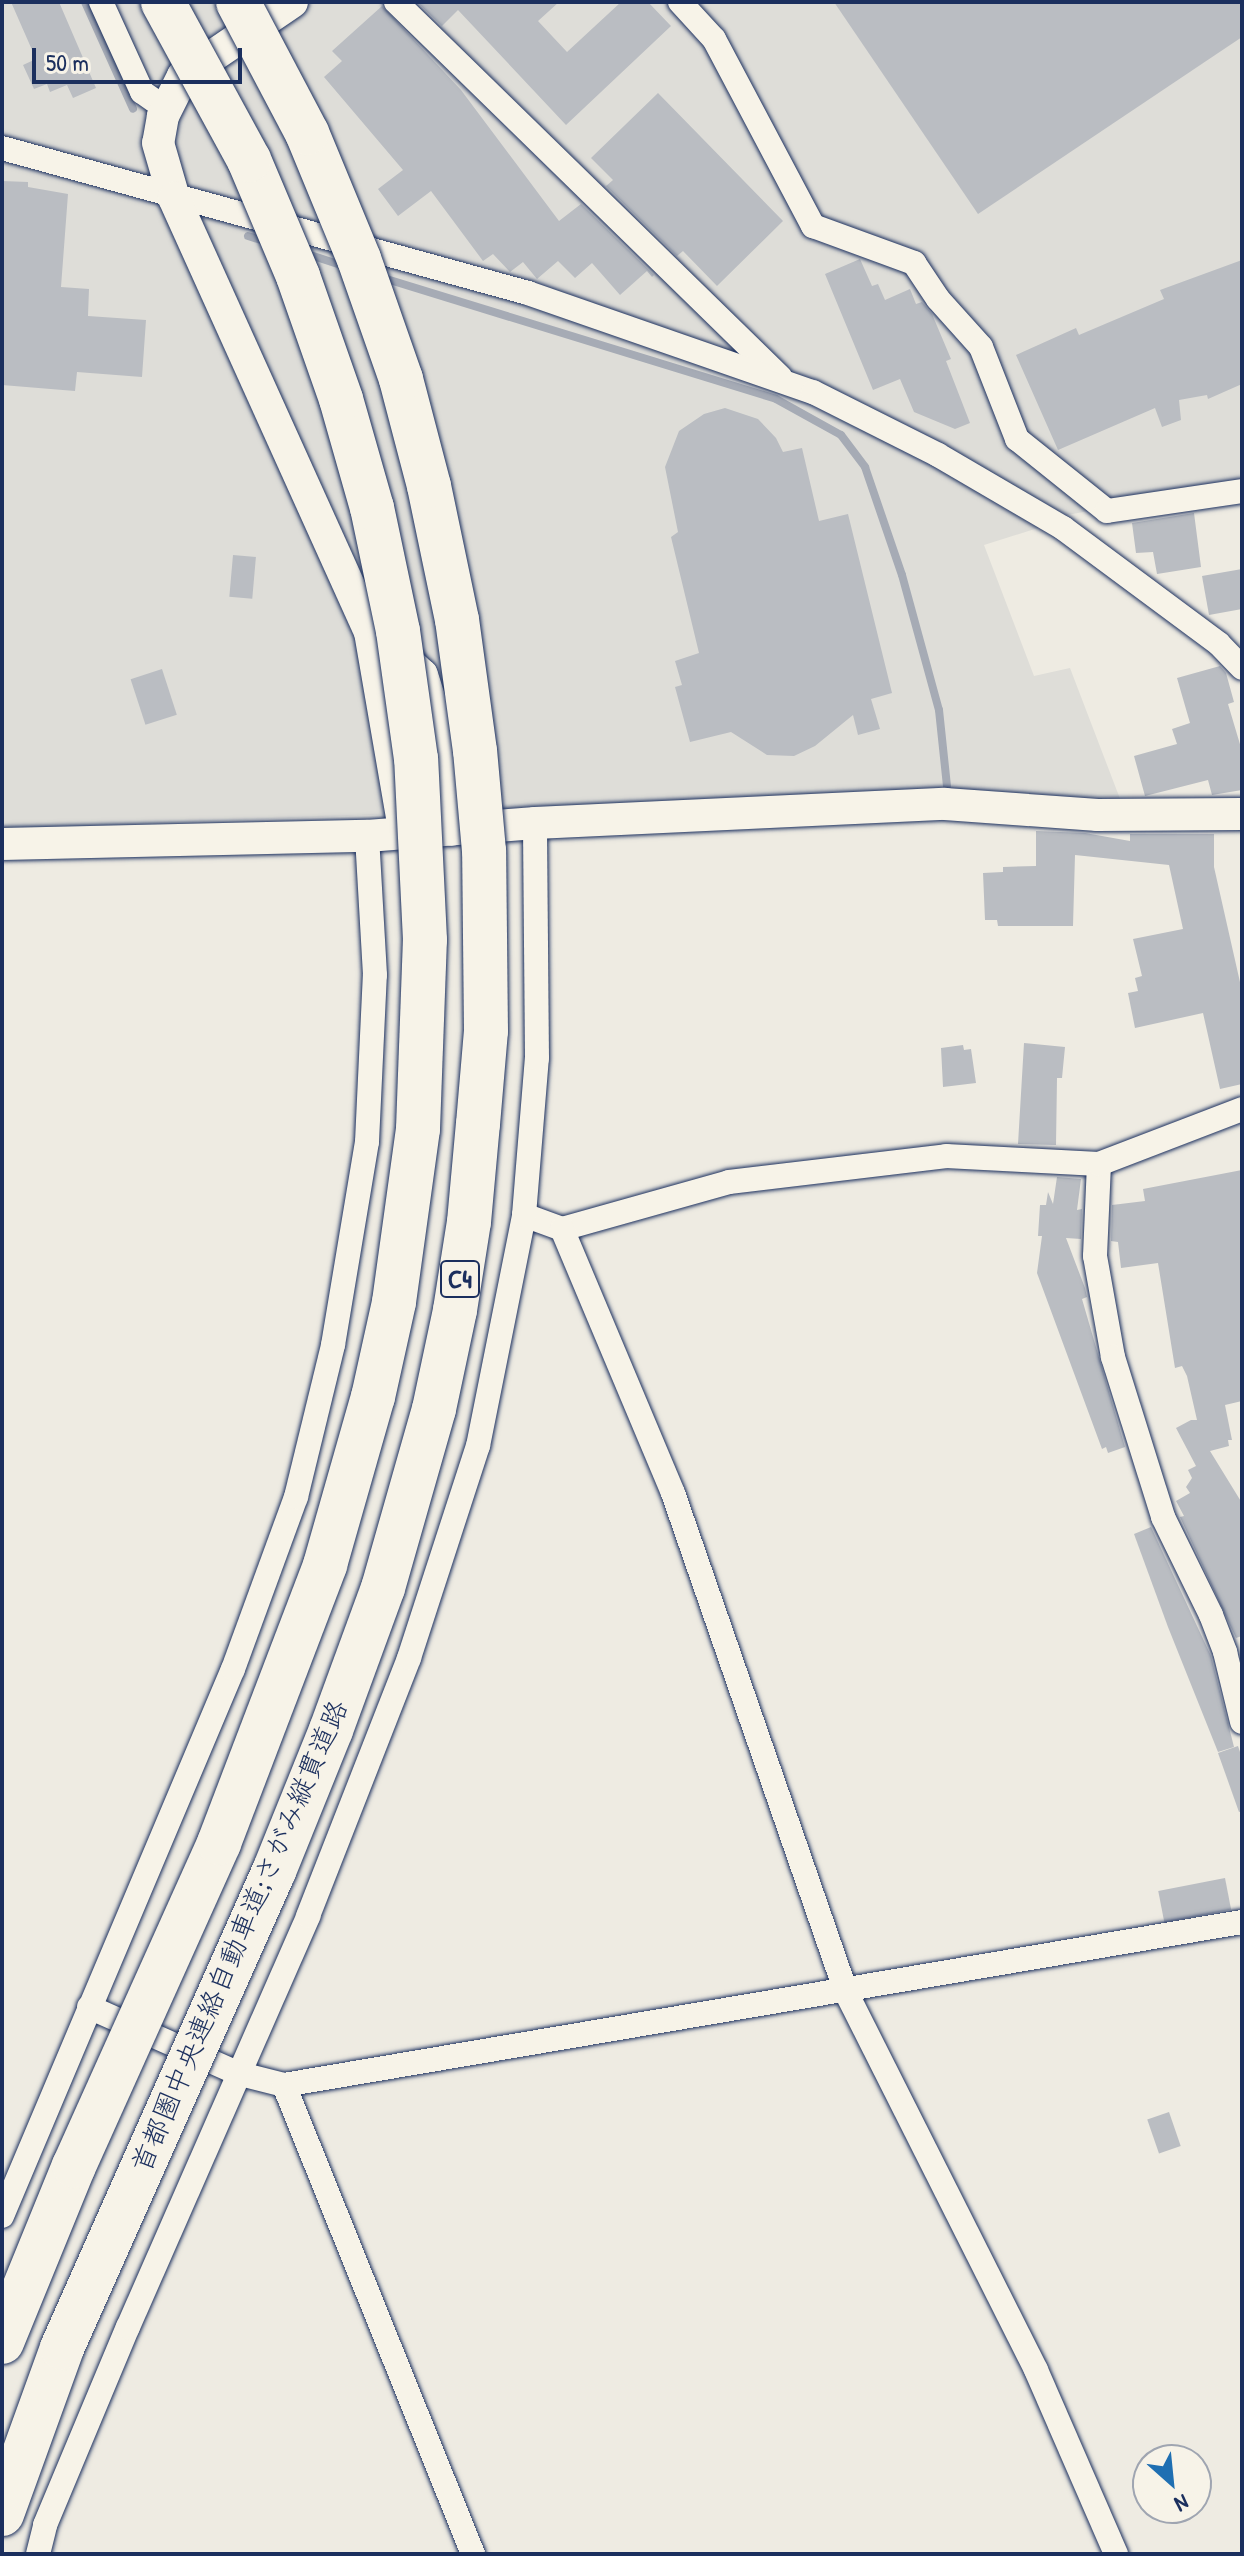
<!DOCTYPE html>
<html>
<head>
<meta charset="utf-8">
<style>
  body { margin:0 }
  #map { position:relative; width:1244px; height:2556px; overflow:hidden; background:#eeebe2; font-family:"Patrick Hand","Klee One",sans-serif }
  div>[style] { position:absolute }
  .built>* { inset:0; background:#deddd8 }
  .stream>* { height:8px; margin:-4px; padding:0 4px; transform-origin:4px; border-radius:4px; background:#a6abb5 }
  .building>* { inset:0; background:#babdc2; transform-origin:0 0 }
  .roads { filter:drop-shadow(0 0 2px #1b2f5e) drop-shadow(0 0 2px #1b2f5e) }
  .minor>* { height:24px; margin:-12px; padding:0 12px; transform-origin:12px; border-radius:12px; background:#f7f3e8 }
  .tertiary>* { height:32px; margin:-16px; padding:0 16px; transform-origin:16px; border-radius:16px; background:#f7f3e8 }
  .bridges { filter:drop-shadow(0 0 2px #1b2f5e) drop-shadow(0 0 2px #1b2f5e) }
  .motorway-bridge>* { height:44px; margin:-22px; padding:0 22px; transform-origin:22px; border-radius:22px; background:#f7f3e8 }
  span { translate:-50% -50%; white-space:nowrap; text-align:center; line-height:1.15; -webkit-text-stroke:6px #f7f3e8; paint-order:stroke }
  .shield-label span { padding:2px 6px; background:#f7f3e8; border:2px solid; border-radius:6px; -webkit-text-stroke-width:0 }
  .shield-label { font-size:26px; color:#1b2f5e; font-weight:700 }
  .street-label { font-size:28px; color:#1b2f5e }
  .frame { position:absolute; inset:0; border:4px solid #1b2f5e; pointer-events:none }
  .north { position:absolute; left:1132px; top:2444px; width:80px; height:80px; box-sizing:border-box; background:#f7f3e8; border:2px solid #9fa5b1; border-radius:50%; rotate:153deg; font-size:22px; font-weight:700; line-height:32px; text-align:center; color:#1b2f5e }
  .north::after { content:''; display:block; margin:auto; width:28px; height:36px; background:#1f6fb2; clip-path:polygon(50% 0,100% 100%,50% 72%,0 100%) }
  .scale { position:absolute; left:32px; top:48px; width:210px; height:36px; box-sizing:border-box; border:4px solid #1b2f5e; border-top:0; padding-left:10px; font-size:24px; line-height:28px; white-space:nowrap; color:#1b2f5e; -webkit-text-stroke:6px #f7f3e8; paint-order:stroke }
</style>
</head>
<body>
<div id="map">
  <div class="built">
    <i style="clip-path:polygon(2px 2px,1242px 2px,1242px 482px,1062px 516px,1041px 527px,984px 545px,1034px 676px,1070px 668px,1122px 804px,528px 809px,2px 829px)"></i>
  </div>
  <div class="stream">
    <i style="left:85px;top:2px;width:117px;rotate:65.8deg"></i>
    <i style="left:248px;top:236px;width:21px;rotate:17deg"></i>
    <i style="left:304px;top:253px;width:42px;rotate:18deg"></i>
    <i style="left:380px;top:277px;width:414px;rotate:17.1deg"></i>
    <i style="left:776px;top:399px;width:74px;rotate:29deg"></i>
    <i style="left:841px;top:435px;width:40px;rotate:53deg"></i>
    <i style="left:865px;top:467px;width:114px;rotate:71.1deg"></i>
    <i style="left:902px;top:575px;width:140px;rotate:74.7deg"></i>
    <i style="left:939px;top:710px;width:76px;rotate:84deg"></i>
  </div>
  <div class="building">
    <i style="clip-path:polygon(11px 2px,59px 2px,96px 88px,73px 98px,67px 85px,50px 92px,47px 84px,34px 89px,23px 65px,36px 59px)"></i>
    <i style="clip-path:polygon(417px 2px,559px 2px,538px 21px,567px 52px,621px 2px,648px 2px,671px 26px,566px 125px,458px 10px,442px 26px)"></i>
    <i style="clip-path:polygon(834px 2px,1242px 2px,1242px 37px,978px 214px)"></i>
    <i style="clip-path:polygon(382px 6px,461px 90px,559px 221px,581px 204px,654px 275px,652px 277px,647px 271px,620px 295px,592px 263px,575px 278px,558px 261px,537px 279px,523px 262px,510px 272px,493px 254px,483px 261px,431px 191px,398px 216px,378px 189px,403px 170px,324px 77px,342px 61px,332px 51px)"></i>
    <i style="clip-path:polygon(658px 93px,783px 221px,717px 286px,683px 251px,677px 256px,606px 186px,613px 180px,591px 158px)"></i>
    <i style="clip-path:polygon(2px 181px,28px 182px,28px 187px,68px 194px,61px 287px,89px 289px,88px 316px,146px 320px,142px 377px,77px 372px,75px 391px,2px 385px)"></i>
    <i style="clip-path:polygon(860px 259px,872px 286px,878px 284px,885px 300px,910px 289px,916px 304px,922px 302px,932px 314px,951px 359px,946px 361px,970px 423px,955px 429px,914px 412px,900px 379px,873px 390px,825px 274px)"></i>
    <i style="clip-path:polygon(1242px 260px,1242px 384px,1208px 399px,1207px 395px,1179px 400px,1181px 420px,1162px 427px,1155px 408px,1058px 450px,1016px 355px,1076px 328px,1079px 335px,1164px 299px,1160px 290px)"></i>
    <i style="clip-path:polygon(725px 408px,758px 419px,776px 438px,783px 452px,802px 448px,819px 521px,848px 514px,892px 693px,871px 699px,880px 729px,858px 735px,853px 715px,815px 746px,794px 756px,767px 755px,731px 732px,690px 742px,675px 687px,682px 685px,675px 661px,699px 653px,671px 537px,678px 532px,665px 467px,679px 431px,704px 414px)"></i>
    <i style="clip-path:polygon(1194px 513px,1201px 567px,1157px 574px,1153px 552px,1136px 553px,1132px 523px)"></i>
    <i style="left:233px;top:555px;width:23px;height:42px;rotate:5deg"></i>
    <i style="clip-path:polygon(1242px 569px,1242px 609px,1209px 615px,1202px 576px)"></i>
    <i style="clip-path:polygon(1220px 666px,1226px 673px,1234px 702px,1228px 704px,1242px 751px,1242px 790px,1212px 795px,1208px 780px,1145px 796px,1134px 756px,1177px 744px,1172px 729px,1190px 723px,1177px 678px)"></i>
    <i style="left:162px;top:669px;width:48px;height:33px;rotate:72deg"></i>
    <i style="clip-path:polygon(1036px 831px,1085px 833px,1130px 841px,1130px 834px,1214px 834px,1214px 867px,1242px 991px,1242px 1084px,1220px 1089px,1203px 1013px,1135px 1028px,1128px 993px,1138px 991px,1135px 978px,1142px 976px,1133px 939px,1183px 929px,1169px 865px,1075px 855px,1073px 926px,998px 926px,997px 920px,985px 920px,983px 873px,1003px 872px,1003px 867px,1036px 866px)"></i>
    <i style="clip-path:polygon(1024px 1043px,1065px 1047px,1062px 1078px,1057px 1078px,1056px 1145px,1018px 1144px)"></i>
    <i style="clip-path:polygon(963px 1045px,964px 1050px,971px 1049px,976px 1083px,943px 1087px,941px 1048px)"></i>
    <i style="clip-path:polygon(1242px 1170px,1242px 1401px,1225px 1405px,1232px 1440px,1228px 1440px,1229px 1446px,1210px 1451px,1242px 1503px,1242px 1636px,1236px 1638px,1180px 1517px,1184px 1516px,1176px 1501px,1190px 1493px,1186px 1487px,1192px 1478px,1188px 1470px,1196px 1466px,1176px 1428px,1191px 1420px,1197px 1420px,1187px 1376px,1182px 1366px,1175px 1368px,1158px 1263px,1121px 1268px,1118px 1242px,1111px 1241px,1112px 1205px,1145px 1201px,1143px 1189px)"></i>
    <i style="clip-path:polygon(1057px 1177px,1081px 1179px,1077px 1210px,1082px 1209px,1081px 1239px,1066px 1238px,1085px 1288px,1087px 1297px,1082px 1299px,1125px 1447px,1108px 1453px,1106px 1447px,1102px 1449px,1037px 1273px,1042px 1236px,1038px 1236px,1040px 1205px,1046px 1205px,1048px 1192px,1053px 1204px)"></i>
    <i style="clip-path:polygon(1151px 1527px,1211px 1656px,1234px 1747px,1218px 1752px,1168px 1627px,1134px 1534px)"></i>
    <i style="clip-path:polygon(1238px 1746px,1242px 1758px,1242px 1811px,1239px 1812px,1218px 1753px)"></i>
    <i style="left:1225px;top:1878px;width:32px;height:68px;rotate:79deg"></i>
    <i style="left:1169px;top:2112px;width:36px;height:23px;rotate:71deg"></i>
  </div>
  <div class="roads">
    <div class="minor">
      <i style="left:101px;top:2px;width:99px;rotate:65.5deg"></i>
      <i style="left:142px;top:92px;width:29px;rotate:35deg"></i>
      <i style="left:396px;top:2px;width:537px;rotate:44.32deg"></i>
      <i style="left:680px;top:2px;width:50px;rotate:47.4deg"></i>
      <i style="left:714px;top:39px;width:212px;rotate:62.1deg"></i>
      <i style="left:813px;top:226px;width:108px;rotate:20.1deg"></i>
      <i style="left:914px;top:263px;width:43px;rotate:56.3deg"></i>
      <i style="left:938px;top:299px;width:64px;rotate:48.1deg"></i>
      <i style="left:981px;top:347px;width:99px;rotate:68.6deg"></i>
      <i style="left:1017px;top:439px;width:115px;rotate:38.7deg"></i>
      <i style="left:1107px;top:511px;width:136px;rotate:-8.4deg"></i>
      <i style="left:2px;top:148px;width:546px;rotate:15.41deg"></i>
      <i style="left:528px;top:293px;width:302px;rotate:19.2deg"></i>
      <i style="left:813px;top:392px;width:140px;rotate:26.7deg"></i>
      <i style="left:938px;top:455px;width:145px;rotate:30.3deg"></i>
      <i style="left:1063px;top:528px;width:194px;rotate:36.6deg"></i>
      <i style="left:1219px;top:644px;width:33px;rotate:46deg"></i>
      <i style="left:1099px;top:1164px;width:92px;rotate:92.5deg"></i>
      <i style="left:1095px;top:1256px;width:103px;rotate:79.9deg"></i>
      <i style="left:1113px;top:1357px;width:168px;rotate:72.6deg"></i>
      <i style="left:1163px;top:1517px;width:109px;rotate:63.9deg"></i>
      <i style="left:1211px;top:1615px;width:40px;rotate:69deg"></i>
      <i style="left:1225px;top:1652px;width:72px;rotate:76.3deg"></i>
      <i style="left:524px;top:1215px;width:40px;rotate:20.2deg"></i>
      <i style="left:562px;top:1229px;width:173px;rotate:-15.7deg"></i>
      <i style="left:729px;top:1182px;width:219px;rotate:-6.8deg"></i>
      <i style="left:946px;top:1156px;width:153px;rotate:3deg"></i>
      <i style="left:1099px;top:1164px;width:153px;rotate:-21deg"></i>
      <i style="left:562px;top:1229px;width:286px;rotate:67.2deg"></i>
      <i style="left:673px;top:1493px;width:528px;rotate:70.88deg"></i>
      <i style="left:846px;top:1992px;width:423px;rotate:63.3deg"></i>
      <i style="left:1036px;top:2370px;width:201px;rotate:66.5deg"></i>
      <i style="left:89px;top:2007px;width:162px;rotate:24deg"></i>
      <i style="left:237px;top:2073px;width:49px;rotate:14.3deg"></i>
      <i style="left:284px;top:2085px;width:972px;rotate:-9.66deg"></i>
      <i style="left:284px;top:2085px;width:506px;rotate:68.05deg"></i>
      <i style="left:2px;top:2216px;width:594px;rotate:-67.11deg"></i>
      <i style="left:233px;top:1669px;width:183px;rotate:-69.9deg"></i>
      <i style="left:296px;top:1497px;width:156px;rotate:-76.3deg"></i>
      <i style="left:333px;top:1345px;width:206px;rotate:-80.5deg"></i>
      <i style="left:367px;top:1142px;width:167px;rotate:-87.3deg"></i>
      <i style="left:375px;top:975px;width:139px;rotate:-93.3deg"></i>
      <i style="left:38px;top:2554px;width:30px;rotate:-76deg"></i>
      <i style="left:45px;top:2525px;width:215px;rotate:-67.3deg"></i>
      <i style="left:128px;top:2327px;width:449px;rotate:-66.3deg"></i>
      <i style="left:308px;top:1916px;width:277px;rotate:-68.6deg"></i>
      <i style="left:409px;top:1658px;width:223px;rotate:-72deg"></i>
      <i style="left:478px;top:1446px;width:236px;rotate:-78.7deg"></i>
      <i style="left:524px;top:1215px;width:158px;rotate:-85.3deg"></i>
      <i style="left:537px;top:1058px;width:235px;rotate:-90.5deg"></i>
    </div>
    <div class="tertiary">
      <i style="left:292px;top:2px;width:132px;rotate:145.8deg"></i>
      <i style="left:183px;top:76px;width:45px;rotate:116.6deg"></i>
      <i style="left:163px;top:116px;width:27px;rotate:100deg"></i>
      <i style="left:158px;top:143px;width:57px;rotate:73.8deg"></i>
      <i style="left:174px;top:198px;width:476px;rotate:65.7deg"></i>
      <i style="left:370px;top:632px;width:188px;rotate:80.2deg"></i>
      <i style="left:410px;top:664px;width:16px;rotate:43deg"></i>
      <i style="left:422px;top:675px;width:73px;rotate:72.6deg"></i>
      <i style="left:444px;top:745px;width:85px;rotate:84.6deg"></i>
      <i style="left:2px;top:844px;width:365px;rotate:-1.3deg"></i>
      <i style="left:367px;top:836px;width:169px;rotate:-4.4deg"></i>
      <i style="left:535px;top:823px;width:410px;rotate:-2.7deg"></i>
      <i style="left:945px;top:804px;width:153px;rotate:4.1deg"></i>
      <i style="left:1098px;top:815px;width:144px;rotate:-0.4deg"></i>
    </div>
  </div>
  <div class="bridges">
    <div class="motorway-bridge">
      <i style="left:2px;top:2342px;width:190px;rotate:-67.8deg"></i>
      <i style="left:74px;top:2166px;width:354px;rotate:-65.8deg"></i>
      <i style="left:219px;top:1843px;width:298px;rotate:-69.1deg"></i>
      <i style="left:325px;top:1565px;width:175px;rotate:-74.1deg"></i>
      <i style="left:373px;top:1397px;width:97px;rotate:-77.5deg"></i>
      <i style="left:394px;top:1302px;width:175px;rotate:-82.1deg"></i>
      <i style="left:418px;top:1129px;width:189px;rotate:-87.9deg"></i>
      <i style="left:425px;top:940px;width:181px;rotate:-92.8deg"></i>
      <i style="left:416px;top:759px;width:129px;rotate:-98deg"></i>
      <i style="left:398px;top:631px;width:126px;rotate:-101.9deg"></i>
      <i style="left:372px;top:508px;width:113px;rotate:-105.9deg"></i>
      <i style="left:341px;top:399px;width:130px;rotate:-109.3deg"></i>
      <i style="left:298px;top:276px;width:126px;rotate:-112.9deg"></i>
      <i style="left:249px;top:160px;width:180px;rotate:-118.6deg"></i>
      <i style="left:2px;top:2514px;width:177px;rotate:-70.1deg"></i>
      <i style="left:62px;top:2348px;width:522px;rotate:-66.04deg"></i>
      <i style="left:274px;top:1871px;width:152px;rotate:-68deg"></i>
      <i style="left:331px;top:1730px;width:151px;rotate:-69.9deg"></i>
      <i style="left:383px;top:1588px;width:186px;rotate:-74.1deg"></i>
      <i style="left:434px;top:1409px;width:101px;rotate:-78deg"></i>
      <i style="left:455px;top:1310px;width:89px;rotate:-81deg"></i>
      <i style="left:469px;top:1222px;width:98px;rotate:-84.8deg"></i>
      <i style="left:478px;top:1124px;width:93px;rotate:-85.1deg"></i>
      <i style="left:486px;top:1031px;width:180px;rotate:-90.6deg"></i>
      <i style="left:484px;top:851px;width:100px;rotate:-95.1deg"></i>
      <i style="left:475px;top:751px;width:132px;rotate:-97.8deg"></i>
      <i style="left:457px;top:620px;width:137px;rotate:-101.8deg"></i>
      <i style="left:429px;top:486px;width:111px;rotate:-104.7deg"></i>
      <i style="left:401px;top:379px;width:127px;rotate:-109.3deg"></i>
      <i style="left:359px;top:259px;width:136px;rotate:-112.4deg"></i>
      <i style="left:307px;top:133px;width:148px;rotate:-117.8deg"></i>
    </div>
  </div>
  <div class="shield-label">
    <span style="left:460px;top:1279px">C4</span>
  </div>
  <div class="street-label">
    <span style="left:239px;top:1936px;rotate:-67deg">首都圏中央連絡自動車道;さがみ縦貫道路</span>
  </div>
  <div class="frame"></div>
  <div class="north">N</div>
  <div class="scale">50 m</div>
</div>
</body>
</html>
